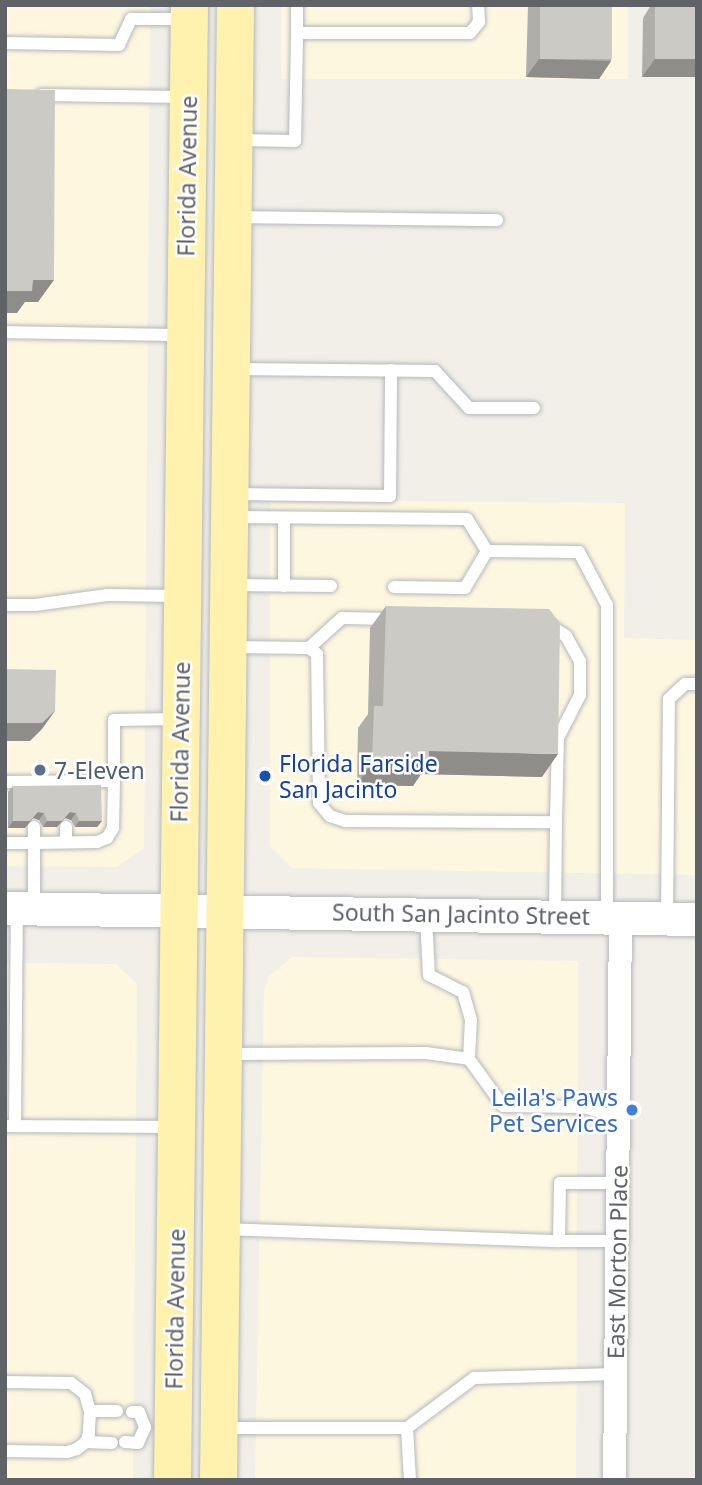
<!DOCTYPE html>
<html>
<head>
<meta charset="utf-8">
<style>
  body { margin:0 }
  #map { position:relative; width:702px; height:1485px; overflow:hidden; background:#f1efe8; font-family:"Noto Sans",sans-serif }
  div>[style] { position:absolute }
  .commercial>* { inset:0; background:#fef7e0; transform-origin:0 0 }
  .roads { filter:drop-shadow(0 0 2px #b5b8bc) drop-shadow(0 0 2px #b5b8bc) }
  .service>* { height:12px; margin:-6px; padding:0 6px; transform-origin:6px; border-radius:6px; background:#fff }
  .minor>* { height:23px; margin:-11.5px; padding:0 11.5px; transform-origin:11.5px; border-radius:11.5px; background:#fff }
  .secondary>* { height:33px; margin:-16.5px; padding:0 16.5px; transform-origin:16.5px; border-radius:16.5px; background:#fff }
  .primary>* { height:37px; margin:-18.5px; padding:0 18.5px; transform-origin:18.5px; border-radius:18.5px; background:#fff2af }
  .wall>* { inset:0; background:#afaea9 }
  .shaded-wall>* { inset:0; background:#8f8d8a }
  .building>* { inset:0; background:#cccac5; transform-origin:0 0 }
  .dots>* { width:19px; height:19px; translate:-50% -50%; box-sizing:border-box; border:4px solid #fff; border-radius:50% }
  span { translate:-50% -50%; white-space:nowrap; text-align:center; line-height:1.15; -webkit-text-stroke:5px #fff; paint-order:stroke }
  .street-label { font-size:23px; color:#5f6368 }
  .transit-label { font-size:23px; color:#164399 }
  .left { translate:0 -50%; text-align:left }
  .service-label { font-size:23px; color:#4e5e75 }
  .shop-label { font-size:23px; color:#366cbe }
  .right { translate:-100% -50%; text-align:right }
  .frame { position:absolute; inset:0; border:7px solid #5f6368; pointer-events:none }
</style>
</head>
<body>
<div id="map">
  <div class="commercial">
    <i style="clip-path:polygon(5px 5px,150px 5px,144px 848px,117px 867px,5px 866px)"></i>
    <i style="left:281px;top:5px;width:347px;height:74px"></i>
    <i style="clip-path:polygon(270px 500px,625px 503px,624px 638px,697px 640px,697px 875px,292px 868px,270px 846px)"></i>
    <i style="clip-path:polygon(292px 957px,578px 961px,576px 1480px,255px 1480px,264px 991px,269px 976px)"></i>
    <i style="clip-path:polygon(5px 963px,116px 964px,137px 984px,133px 1480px,5px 1480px)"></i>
  </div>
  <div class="roads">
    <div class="service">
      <i style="left:297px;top:33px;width:28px;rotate:-90deg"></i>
      <i style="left:5px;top:43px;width:114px;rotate:1deg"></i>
      <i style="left:119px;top:45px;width:29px;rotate:-65deg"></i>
      <i style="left:131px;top:19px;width:54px"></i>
      <i style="left:41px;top:95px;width:142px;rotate:0.8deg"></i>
      <i style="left:237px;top:140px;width:58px;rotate:1deg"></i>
      <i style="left:295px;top:141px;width:108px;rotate:-88.9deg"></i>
      <i style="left:297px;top:33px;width:173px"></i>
      <i style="left:470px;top:33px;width:14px;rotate:-51deg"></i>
      <i style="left:479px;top:22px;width:17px;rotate:-93deg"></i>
      <i style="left:236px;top:217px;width:261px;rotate:0.7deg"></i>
      <i style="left:5px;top:332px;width:178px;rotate:1deg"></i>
      <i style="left:235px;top:369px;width:200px;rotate:0.6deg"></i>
      <i style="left:435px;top:371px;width:50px;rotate:47.4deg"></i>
      <i style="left:469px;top:408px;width:65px"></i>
      <i style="left:233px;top:494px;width:157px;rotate:0.7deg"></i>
      <i style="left:390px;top:496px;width:126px;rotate:-89.5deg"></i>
      <i style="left:232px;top:517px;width:235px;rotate:0.5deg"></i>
      <i style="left:467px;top:519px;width:38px;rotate:58deg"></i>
      <i style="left:487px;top:551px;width:92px;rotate:0.6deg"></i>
      <i style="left:579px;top:552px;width:60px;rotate:62.2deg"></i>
      <i style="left:607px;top:605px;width:312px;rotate:90deg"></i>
      <i style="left:232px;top:585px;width:99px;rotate:0.6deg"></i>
      <i style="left:284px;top:586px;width:68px;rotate:-90deg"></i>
      <i style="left:394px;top:587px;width:71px;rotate:0.8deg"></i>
      <i style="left:465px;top:588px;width:43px;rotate:-59.3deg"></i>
      <i style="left:5px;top:605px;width:30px"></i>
      <i style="left:35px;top:605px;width:73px;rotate:-7.9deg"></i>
      <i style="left:107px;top:595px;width:72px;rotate:0.8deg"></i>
      <i style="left:546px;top:623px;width:24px;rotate:33deg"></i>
      <i style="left:566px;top:636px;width:29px;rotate:61deg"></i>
      <i style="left:580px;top:661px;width:34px;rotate:90deg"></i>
      <i style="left:580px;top:695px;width:48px;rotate:117.1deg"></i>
      <i style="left:558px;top:738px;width:84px;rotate:91.4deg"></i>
      <i style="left:232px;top:647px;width:77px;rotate:0.7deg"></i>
      <i style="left:309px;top:648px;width:10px;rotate:37deg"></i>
      <i style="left:317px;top:654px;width:149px;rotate:89.2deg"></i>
      <i style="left:319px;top:803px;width:17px;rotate:50deg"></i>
      <i style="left:330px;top:816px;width:16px;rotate:18deg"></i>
      <i style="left:345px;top:821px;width:211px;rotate:0.3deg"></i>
      <i style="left:556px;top:822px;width:92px;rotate:90.6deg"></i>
      <i style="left:309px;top:648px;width:45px;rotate:-42.3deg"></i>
      <i style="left:342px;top:618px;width:49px;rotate:1.2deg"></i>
      <i style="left:5px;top:782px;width:109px;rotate:-0.5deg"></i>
      <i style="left:114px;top:781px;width:61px;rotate:-90deg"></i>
      <i style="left:114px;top:720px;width:65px;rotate:-0.9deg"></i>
      <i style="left:34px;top:827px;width:16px;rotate:90deg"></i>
      <i style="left:34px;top:843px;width:63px;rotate:-0.9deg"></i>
      <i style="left:97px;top:842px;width:11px;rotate:-22deg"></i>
      <i style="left:107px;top:838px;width:12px;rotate:-59deg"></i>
      <i style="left:113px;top:828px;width:47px;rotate:-88.8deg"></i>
      <i style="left:66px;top:842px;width:15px;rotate:-90deg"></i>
      <i style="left:5px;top:843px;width:29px"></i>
      <i style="left:34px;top:843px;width:65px;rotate:90deg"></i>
      <i style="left:426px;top:918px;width:57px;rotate:87deg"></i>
      <i style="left:429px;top:975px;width:38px;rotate:27deg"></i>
      <i style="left:463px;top:992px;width:29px;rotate:74deg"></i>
      <i style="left:471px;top:1020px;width:39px;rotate:93deg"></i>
      <i style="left:667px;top:918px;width:219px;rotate:-89.5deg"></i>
      <i style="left:669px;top:699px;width:22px;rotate:-43deg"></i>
      <i style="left:685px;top:684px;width:12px"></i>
      <i style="left:225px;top:1054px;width:201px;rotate:-0.3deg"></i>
      <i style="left:426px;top:1053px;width:43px;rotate:7.9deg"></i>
      <i style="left:469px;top:1059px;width:58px;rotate:54.1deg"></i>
      <i style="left:503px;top:1106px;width:81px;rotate:0.7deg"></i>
      <i style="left:584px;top:1107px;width:36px;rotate:18deg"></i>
      <i style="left:5px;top:1126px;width:168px;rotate:0.3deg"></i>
      <i style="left:15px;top:1126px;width:218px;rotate:-89.5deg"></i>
      <i style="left:224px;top:1229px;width:335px;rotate:2.1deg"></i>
      <i style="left:617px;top:1241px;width:58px;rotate:180deg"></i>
      <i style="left:559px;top:1241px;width:58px;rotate:-89deg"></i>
      <i style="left:560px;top:1183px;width:58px"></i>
      <i style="left:5px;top:1382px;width:66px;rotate:0.9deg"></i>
      <i style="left:71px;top:1383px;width:18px;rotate:38deg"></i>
      <i style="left:85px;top:1394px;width:18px;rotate:74deg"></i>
      <i style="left:90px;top:1411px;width:22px;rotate:93deg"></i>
      <i style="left:89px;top:1433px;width:9px;rotate:108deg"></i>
      <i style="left:86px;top:1442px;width:11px;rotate:142deg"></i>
      <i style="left:77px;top:1449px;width:10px;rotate:163deg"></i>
      <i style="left:67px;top:1452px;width:62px;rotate:-179.1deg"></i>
      <i style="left:90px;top:1411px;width:27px"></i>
      <i style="left:223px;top:1428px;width:184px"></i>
      <i style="left:407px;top:1428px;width:84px;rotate:-36.7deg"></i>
      <i style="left:474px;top:1378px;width:142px;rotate:-1.6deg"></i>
      <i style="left:407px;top:1428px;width:52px;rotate:86.7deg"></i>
      <i style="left:86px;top:1442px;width:26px;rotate:2deg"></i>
      <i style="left:125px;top:1442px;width:13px;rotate:4deg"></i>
      <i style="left:138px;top:1443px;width:17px;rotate:-66deg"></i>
      <i style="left:145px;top:1427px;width:16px;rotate:-112deg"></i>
      <i style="left:139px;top:1412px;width:7px;rotate:180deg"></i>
    </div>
    <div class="minor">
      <i style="left:614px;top:1480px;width:562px;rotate:-89.39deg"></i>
    </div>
    <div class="secondary">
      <i style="left:5px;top:908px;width:692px;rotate:0.91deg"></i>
    </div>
    <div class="primary">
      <i style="left:172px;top:1480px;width:1475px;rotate:-89.34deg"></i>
      <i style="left:218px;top:1480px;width:1475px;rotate:-89.34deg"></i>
    </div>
  </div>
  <div class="wall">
    <i style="clip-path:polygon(528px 5px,612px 5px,611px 61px,599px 79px,526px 77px)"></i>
    <i style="clip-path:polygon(651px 5px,697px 5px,697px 77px,642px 77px,643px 18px)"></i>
    <i style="clip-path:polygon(386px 606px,542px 777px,421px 774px,413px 786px,357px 785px,358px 728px,368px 714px,370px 628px)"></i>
    <i style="clip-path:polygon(13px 786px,102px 821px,97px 827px,75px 827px,71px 820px,65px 818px,57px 827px,43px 827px,39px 820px,33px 818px,25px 828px,8px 828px,8px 792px)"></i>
  </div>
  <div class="shaded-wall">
    <i style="clip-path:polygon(539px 59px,611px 61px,599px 79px,526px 77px)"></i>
    <i style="clip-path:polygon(655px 59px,697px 59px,697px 77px,642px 77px)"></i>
    <i style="clip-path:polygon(33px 280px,54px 280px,38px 302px,25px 302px,17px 313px,5px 313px,5px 291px)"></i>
    <i style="clip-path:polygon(55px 711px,42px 729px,30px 741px,5px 741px,5px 723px)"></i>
    <i style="clip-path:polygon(429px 751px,558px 754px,542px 777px,421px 774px,413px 786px,357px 785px,372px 762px)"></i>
    <i style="clip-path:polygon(38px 812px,44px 813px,39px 820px,33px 818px,25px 828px,8px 828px,13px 821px)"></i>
    <i style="clip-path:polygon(70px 812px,76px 813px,71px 820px,65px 818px,57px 827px,43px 827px,47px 821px)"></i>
    <i style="clip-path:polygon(79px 821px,102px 821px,97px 827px,75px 827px)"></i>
  </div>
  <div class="building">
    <i style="left:540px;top:5px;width:72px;height:54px"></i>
    <i style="left:655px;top:5px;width:42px;height:54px"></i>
    <i style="clip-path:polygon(5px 89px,55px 90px,54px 280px,33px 280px,32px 291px,5px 291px)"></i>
    <i style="clip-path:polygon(386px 606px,549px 609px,560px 623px,558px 754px,429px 751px,429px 763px,372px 762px,374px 706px,383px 706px)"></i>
    <i style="clip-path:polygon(5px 669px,56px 670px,55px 711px,42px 723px,5px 723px)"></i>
    <i style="clip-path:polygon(101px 785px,102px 821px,79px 821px,76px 813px,70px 812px,62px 821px,47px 821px,44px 813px,38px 812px,30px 821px,13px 821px,13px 786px)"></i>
  </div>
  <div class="dots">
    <i style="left:40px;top:770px;background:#5c6f8a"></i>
    <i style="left:265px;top:776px;background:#1a4fb4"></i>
    <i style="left:632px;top:1110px;background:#3f7fe0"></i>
  </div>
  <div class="street-label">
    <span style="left:187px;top:176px;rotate:-89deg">Florida Avenue</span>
    <span style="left:180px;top:742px;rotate:-89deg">Florida Avenue</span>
    <span style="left:461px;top:914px;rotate:1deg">South San Jacinto Street</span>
    <span style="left:617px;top:1262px;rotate:-89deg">East Morton Place</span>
    <span style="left:175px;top:1309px;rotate:-89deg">Florida Avenue</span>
  </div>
  <div class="transit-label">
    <span class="left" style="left:279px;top:776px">Florida Farside<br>San Jacinto</span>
  </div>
  <div class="service-label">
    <span class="left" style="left:54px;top:770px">7-Eleven</span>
  </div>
  <div class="shop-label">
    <span class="right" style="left:618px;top:1110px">Leila's Paws<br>Pet Services</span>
  </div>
  <div class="frame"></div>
</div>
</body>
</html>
